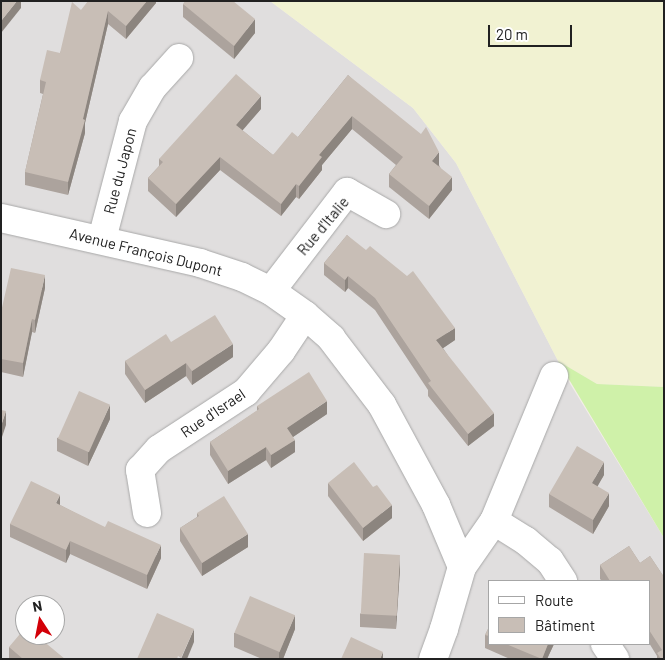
<!DOCTYPE html>
<html>
<head>
<meta charset="utf-8">
<style>
  body { margin:0 }
  #map { position:relative; width:665px; height:660px; overflow:hidden; background:#f3eee7; font-family:Barlow,sans-serif }
  div>[style] { position:absolute }
  .residential>* { inset:0; background:#e0dede }
  .farmland>* { inset:0; background:#f1f2d2 }
  .grass>* { inset:0; background:#cff1a9 }
  .roads { filter:drop-shadow(0 0 1px #a8a8a8) drop-shadow(0 0 1px #a8a8a8) }
  .street>* { height:28px; margin:-14px; padding:0 14px; transform-origin:14px; border-radius:14px; background:#fff }
  .wall>* { inset:0; background:#aca39d }
  .shaded-wall>* { inset:0; background:#8c857f }
  .building>* { inset:0; background:#c8beb6; transform-origin:0 0 }
  span { translate:-50% -50%; white-space:nowrap; text-align:center; line-height:1.15; -webkit-text-stroke:4px #fff; paint-order:stroke }
  .street-label { font-size:15px; color:#212121 }
  .frame { position:absolute; inset:0; border:2px solid #212121; pointer-events:none }
  .legend { position:absolute; left:488px; top:580px; width:162px; height:65px; box-sizing:border-box; background:#fff; border:1px solid #a6a6a6; margin:0; padding:6px 9px; list-style:none; font-size:15px; color:#212121 }
  .legend li { display:flex; align-items:center; gap:10px; height:25px }
  .legend b { width:25px; border:1px solid #a6a6a6 }
  .north { position:absolute; left:15px; top:595px; width:50px; height:50px; box-sizing:border-box; background:#fff; border:1px solid #a6a6a6; border-radius:50%; rotate:349deg; font-size:14px; font-weight:700; line-height:20px; text-align:center; color:#212121 }
  .north::after { content:''; display:block; margin:auto; width:18px; height:22px; background:#d30008; clip-path:polygon(50% 0,100% 100%,50% 72%,0 100%) }
  .scale { position:absolute; left:488px; top:25px; width:84px; height:22px; box-sizing:border-box; border:2px solid #212121; border-top:0; padding-left:6px; font-size:15px; line-height:18px; white-space:nowrap; color:#212121; -webkit-text-stroke:4px #fff; paint-order:stroke }
</style>
</head>
<body>
<div id="map">
  <div class="residential">
    <i style="clip-path:polygon(evenodd,1px 1px,270px 1px,413px 108px,456px 163px,569px 382px,664px 538px,664px 659px,1px 659px,1px 1px,489px 581px,649px 581px,649px 644px,489px 644px,489px 581px,1px 1px,25px 605px,55px 605px,55px 635px,25px 635px,25px 605px)"></i>
  </div>
  <div class="farmland">
    <i style="clip-path:polygon(270px 1px,664px 1px,664px 387px,597px 384px,558px 361px,456px 163px,413px 108px)"></i>
  </div>
  <div class="grass">
    <i style="clip-path:polygon(558px 361px,597px 384px,664px 387px,664px 538px)"></i>
  </div>
  <div class="roads">
    <div class="street">
      <i style="left:1px;top:218px;width:204px;rotate:12.7deg"></i>
      <i style="left:200px;top:263px;width:44px;rotate:18.4deg"></i>
      <i style="left:242px;top:277px;width:32px;rotate:26deg"></i>
      <i style="left:271px;top:291px;width:42px;rotate:35.2deg"></i>
      <i style="left:305px;top:315px;width:35px;rotate:41deg"></i>
      <i style="left:331px;top:338px;width:84px;rotate:52.7deg"></i>
      <i style="left:382px;top:405px;width:114px;rotate:61.6deg"></i>
      <i style="left:436px;top:505px;width:67px;rotate:67.2deg"></i>
      <i style="left:462px;top:567px;width:65px;rotate:106.2deg"></i>
      <i style="left:444px;top:629px;width:32px;rotate:110deg"></i>
      <i style="left:102px;top:239px;width:122px;rotate:-75.3deg"></i>
      <i style="left:133px;top:121px;width:39px;rotate:-60deg"></i>
      <i style="left:153px;top:87px;width:39px;rotate:-48deg"></i>
      <i style="left:271px;top:291px;width:125px;rotate:-52.5deg"></i>
      <i style="left:347px;top:192px;width:45px;rotate:29.4deg"></i>
      <i style="left:147px;top:513px;width:44px;rotate:-99.2deg"></i>
      <i style="left:140px;top:470px;width:28px;rotate:-48deg"></i>
      <i style="left:159px;top:449px;width:104px;rotate:-33.2deg"></i>
      <i style="left:246px;top:392px;width:54px;rotate:-49.5deg"></i>
      <i style="left:281px;top:351px;width:43px;rotate:-56.3deg"></i>
      <i style="left:494px;top:521px;width:157px;rotate:-67.5deg"></i>
      <i style="left:462px;top:567px;width:56px;rotate:-55.2deg"></i>
      <i style="left:494px;top:521px;width:38px;rotate:32deg"></i>
      <i style="left:526px;top:541px;width:31px;rotate:40deg"></i>
      <i style="left:550px;top:561px;width:24px;rotate:57deg"></i>
      <i style="left:605px;top:644px;width:18px;rotate:56deg"></i>
    </div>
  </div>
  <div class="wall">
    <i style="clip-path:polygon(156px 1px,156px 3px,126px 39px,108px 24px,85px 123px,85px 133px,68px 195px,25px 185px,25px 172px,43px 94px,40px 93px,40px 80px,60px 53px,81px 10px)"></i>
    <i style="clip-path:polygon(183px 4px,255px 33px,234px 59px,183px 17px)"></i>
    <i style="clip-path:polygon(348px 75px,439px 165px,452px 190px,429px 219px,389px 187px,389px 174px,396px 165px,352px 129px,322px 165px,322px 170px,299px 199px,296px 197px,281px 216px,220px 170px,176px 217px,148px 191px,148px 178px,159px 166px,159px 159px,261px 109px,242px 130px,273px 155px,298px 137px)"></i>
    <i style="clip-path:polygon(347px 235px,455px 340px,443px 348px,494px 426px,468px 446px,428px 396px,428px 390px,375px 310px,348px 288px,345px 292px,324px 275px,324px 263px)"></i>
    <i style="clip-path:polygon(45px 288px,35px 333px,32px 332px,23px 377px,1px 372px,1px 312px)"></i>
    <i style="clip-path:polygon(171px 342px,233px 357px,192px 385px,186px 376px,145px 403px,125px 374px,125px 361px)"></i>
    <i style="clip-path:polygon(257px 406px,327px 414px,293px 437px,295px 452px,271px 468px,266px 460px,228px 484px,210px 455px,210px 442px,257px 411px)"></i>
    <i style="clip-path:polygon(110px 419px,88px 466px,57px 451px,57px 438px)"></i>
    <i style="clip-path:polygon(604px 475px,597px 486px,609px 506px,593px 534px,549px 507px,549px 494px)"></i>
    <i style="clip-path:polygon(328px 483px,392px 518px,363px 541px,328px 496px)"></i>
    <i style="clip-path:polygon(60px 505px,161px 558px,147px 589px,70px 554px,66px 563px,10px 537px,10px 524px)"></i>
    <i style="clip-path:polygon(197px 513px,248px 547px,202px 576px,180px 541px,180px 528px,197px 517px)"></i>
    <i style="clip-path:polygon(629px 546px,640px 563px,650px 556px,664px 577px,664px 659px,657px 659px,657px 656px,649px 643px,649px 581px,602px 581px,600px 579px,600px 565px)"></i>
    <i style="clip-path:polygon(400px 569px,396px 629px,360px 627px,360px 614px)"></i>
    <i style="clip-path:polygon(489px 627px,489px 644px,554px 644px,547px 659px,510px 659px,485px 648px,485px 635px)"></i>
    <i style="clip-path:polygon(295px 629px,283px 659px,262px 659px,234px 647px,234px 633px)"></i>
    <i style="clip-path:polygon(9px 647px,65px 659px,9px 659px)"></i>
  </div>
  <div class="shaded-wall">
    <i style="clip-path:polygon(17px 1px,21px 1px,21px 8px,1px 33px,1px 21px)"></i>
    <i style="clip-path:polygon(147px 1px,156px 1px,156px 3px,126px 39px,126px 26px)"></i>
    <i style="clip-path:polygon(108px 11px,108px 24px,85px 123px,85px 133px,68px 195px,68px 182px)"></i>
    <i style="clip-path:polygon(255px 19px,255px 33px,234px 59px,234px 46px)"></i>
    <i style="clip-path:polygon(261px 96px,261px 109px,236px 138px,236px 125px)"></i>
    <i style="clip-path:polygon(352px 116px,352px 129px,322px 165px,322px 170px,299px 199px,299px 186px,319px 155px)"></i>
    <i style="clip-path:polygon(439px 152px,439px 165px,432px 174px,432px 161px)"></i>
    <i style="clip-path:polygon(220px 157px,220px 170px,176px 217px,176px 204px)"></i>
    <i style="clip-path:polygon(452px 177px,452px 190px,429px 219px,429px 206px)"></i>
    <i style="clip-path:polygon(296px 184px,296px 197px,281px 216px,281px 204px)"></i>
    <i style="clip-path:polygon(45px 275px,45px 288px,35px 333px,35px 320px)"></i>
    <i style="clip-path:polygon(348px 276px,348px 288px,345px 292px,345px 280px)"></i>
    <i style="clip-path:polygon(32px 319px,32px 332px,23px 377px,23px 363px)"></i>
    <i style="clip-path:polygon(455px 328px,455px 340px,436px 353px,436px 340px)"></i>
    <i style="clip-path:polygon(233px 344px,233px 357px,192px 385px,192px 371px)"></i>
    <i style="clip-path:polygon(186px 363px,186px 376px,145px 403px,145px 390px)"></i>
    <i style="clip-path:polygon(327px 401px,327px 414px,287px 441px,287px 428px)"></i>
    <i style="clip-path:polygon(110px 405px,110px 419px,88px 466px,88px 452px)"></i>
    <i style="clip-path:polygon(6px 411px,6px 425px,1px 440px,1px 426px)"></i>
    <i style="clip-path:polygon(494px 413px,494px 426px,468px 446px,468px 434px)"></i>
    <i style="clip-path:polygon(295px 440px,295px 452px,271px 468px,271px 455px)"></i>
    <i style="clip-path:polygon(266px 447px,266px 460px,228px 484px,228px 471px)"></i>
    <i style="clip-path:polygon(604px 462px,604px 475px,592px 496px,592px 483px)"></i>
    <i style="clip-path:polygon(609px 493px,609px 506px,593px 534px,593px 520px)"></i>
    <i style="clip-path:polygon(60px 495px,60px 508px,56px 503px)"></i>
    <i style="clip-path:polygon(392px 505px,392px 518px,363px 541px,363px 528px)"></i>
    <i style="clip-path:polygon(248px 534px,248px 547px,202px 576px,202px 563px)"></i>
    <i style="clip-path:polygon(70px 541px,70px 554px,66px 563px,66px 550px)"></i>
    <i style="clip-path:polygon(161px 545px,161px 558px,147px 589px,147px 575px)"></i>
    <i style="clip-path:polygon(400px 555px,400px 569px,396px 629px,396px 616px)"></i>
    <i style="clip-path:polygon(295px 615px,295px 629px,283px 659px,279px 659px,279px 653px)"></i>
    <i style="clip-path:polygon(194px 629px,194px 642px,187px 659px,181px 659px)"></i>
    <i style="clip-path:polygon(548px 644px,554px 644px,547px 659px,542px 659px)"></i>
    <i style="clip-path:polygon(383px 652px,383px 659px,380px 659px)"></i>
  </div>
  <div class="building">
    <i style="clip-path:polygon(1px 1px,17px 1px,1px 21px)"></i>
    <i style="clip-path:polygon(88px 1px,147px 1px,126px 26px,108px 11px,83px 119px,85px 120px,68px 182px,25px 172px,46px 82px,40px 80px,47px 50px,60px 53px,72px 2px,81px 10px)"></i>
    <i style="clip-path:polygon(185px 1px,233px 1px,255px 19px,234px 46px,183px 4px)"></i>
    <i style="clip-path:polygon(236px 74px,261px 96px,236px 125px,273px 155px,292px 132px,298px 137px,348px 75px,421px 134px,426px 127px,439px 152px,432px 161px,452px 177px,429px 206px,389px 174px,403px 157px,352px 116px,319px 155px,322px 157px,299px 186px,296px 184px,281px 204px,220px 157px,176px 204px,148px 178px,163px 162px,159px 159px)"></i>
    <i style="clip-path:polygon(347px 235px,366px 250px,370px 246px,407px 276px,413px 271px,455px 328px,436px 340px,494px 413px,468px 434px,428px 383px,431px 381px,375px 298px,348px 276px,345px 280px,324px 263px)"></i>
    <i style="clip-path:polygon(11px 268px,45px 275px,35px 320px,32px 319px,23px 363px,1px 359px,1px 312px)"></i>
    <i style="clip-path:polygon(215px 315px,233px 344px,192px 371px,186px 363px,145px 390px,125px 361px,166px 334px,171px 342px)"></i>
    <i style="clip-path:polygon(309px 372px,327px 401px,287px 428px,295px 440px,271px 455px,266px 447px,228px 471px,210px 442px,259px 409px,257px 406px)"></i>
    <i style="left:79px;top:391px;width:34px;height:52px;rotate:24deg"></i>
    <i style="clip-path:polygon(1px 410px,6px 411px,1px 426px)"></i>
    <i style="clip-path:polygon(577px 446px,604px 462px,592px 483px,609px 493px,593px 520px,549px 494px)"></i>
    <i style="clip-path:polygon(354px 462px,373px 487px,377px 485px,392px 505px,363px 528px,328px 483px)"></i>
    <i style="clip-path:polygon(31px 481px,60px 495px,56px 503px,105px 527px,108px 521px,161px 545px,147px 575px,70px 541px,66px 550px,10px 524px)"></i>
    <i style="clip-path:polygon(224px 496px,248px 534px,202px 563px,180px 528px,199px 516px,197px 513px)"></i>
    <i style="clip-path:polygon(629px 546px,640px 563px,650px 556px,664px 577px,664px 659px,661px 659px,657px 653px,662px 650px,649px 630px,649px 581px,610px 581px,600px 565px)"></i>
    <i style="left:364px;top:553px;width:36px;height:61px;rotate:3deg"></i>
    <i style="left:250px;top:596px;width:49px;height:40px;rotate:23deg"></i>
    <i style="clip-path:polygon(157px 613px,194px 629px,181px 658px,178px 656px,177px 659px,137px 659px)"></i>
    <i style="clip-path:polygon(489px 627px,489px 636px,485px 635px)"></i>
    <i style="clip-path:polygon(25px 628px,25px 635px,36px 635px,65px 659px,23px 659px,9px 647px)"></i>
    <i style="clip-path:polygon(351px 637px,383px 652px,380px 659px,341px 659px)"></i>
    <i style="clip-path:polygon(506px 644px,548px 644px,542px 659px)"></i>
  </div>
  <div class="street-label">
    <span style="left:120px;top:171px;rotate:-75deg">Rue du Japon</span>
    <span style="left:323px;top:226px;rotate:-50deg">Rue d'Italie</span>
    <span style="left:146px;top:252px;rotate:14deg">Avenue François Dupont</span>
    <span style="left:213px;top:413px;rotate:-34deg">Rue d'Israel</span>
  </div>
  <div class="frame"></div>
  <ul class="legend">
  <li><b style="height:6px;background:#fff"></b>Route</li>
  <li><b style="height:14px;background:#c8beb6"></b>Bâtiment</li>
  </ul>
  <div class="north">N</div>
  <div class="scale">20 m</div>
</div>
</body>
</html>
